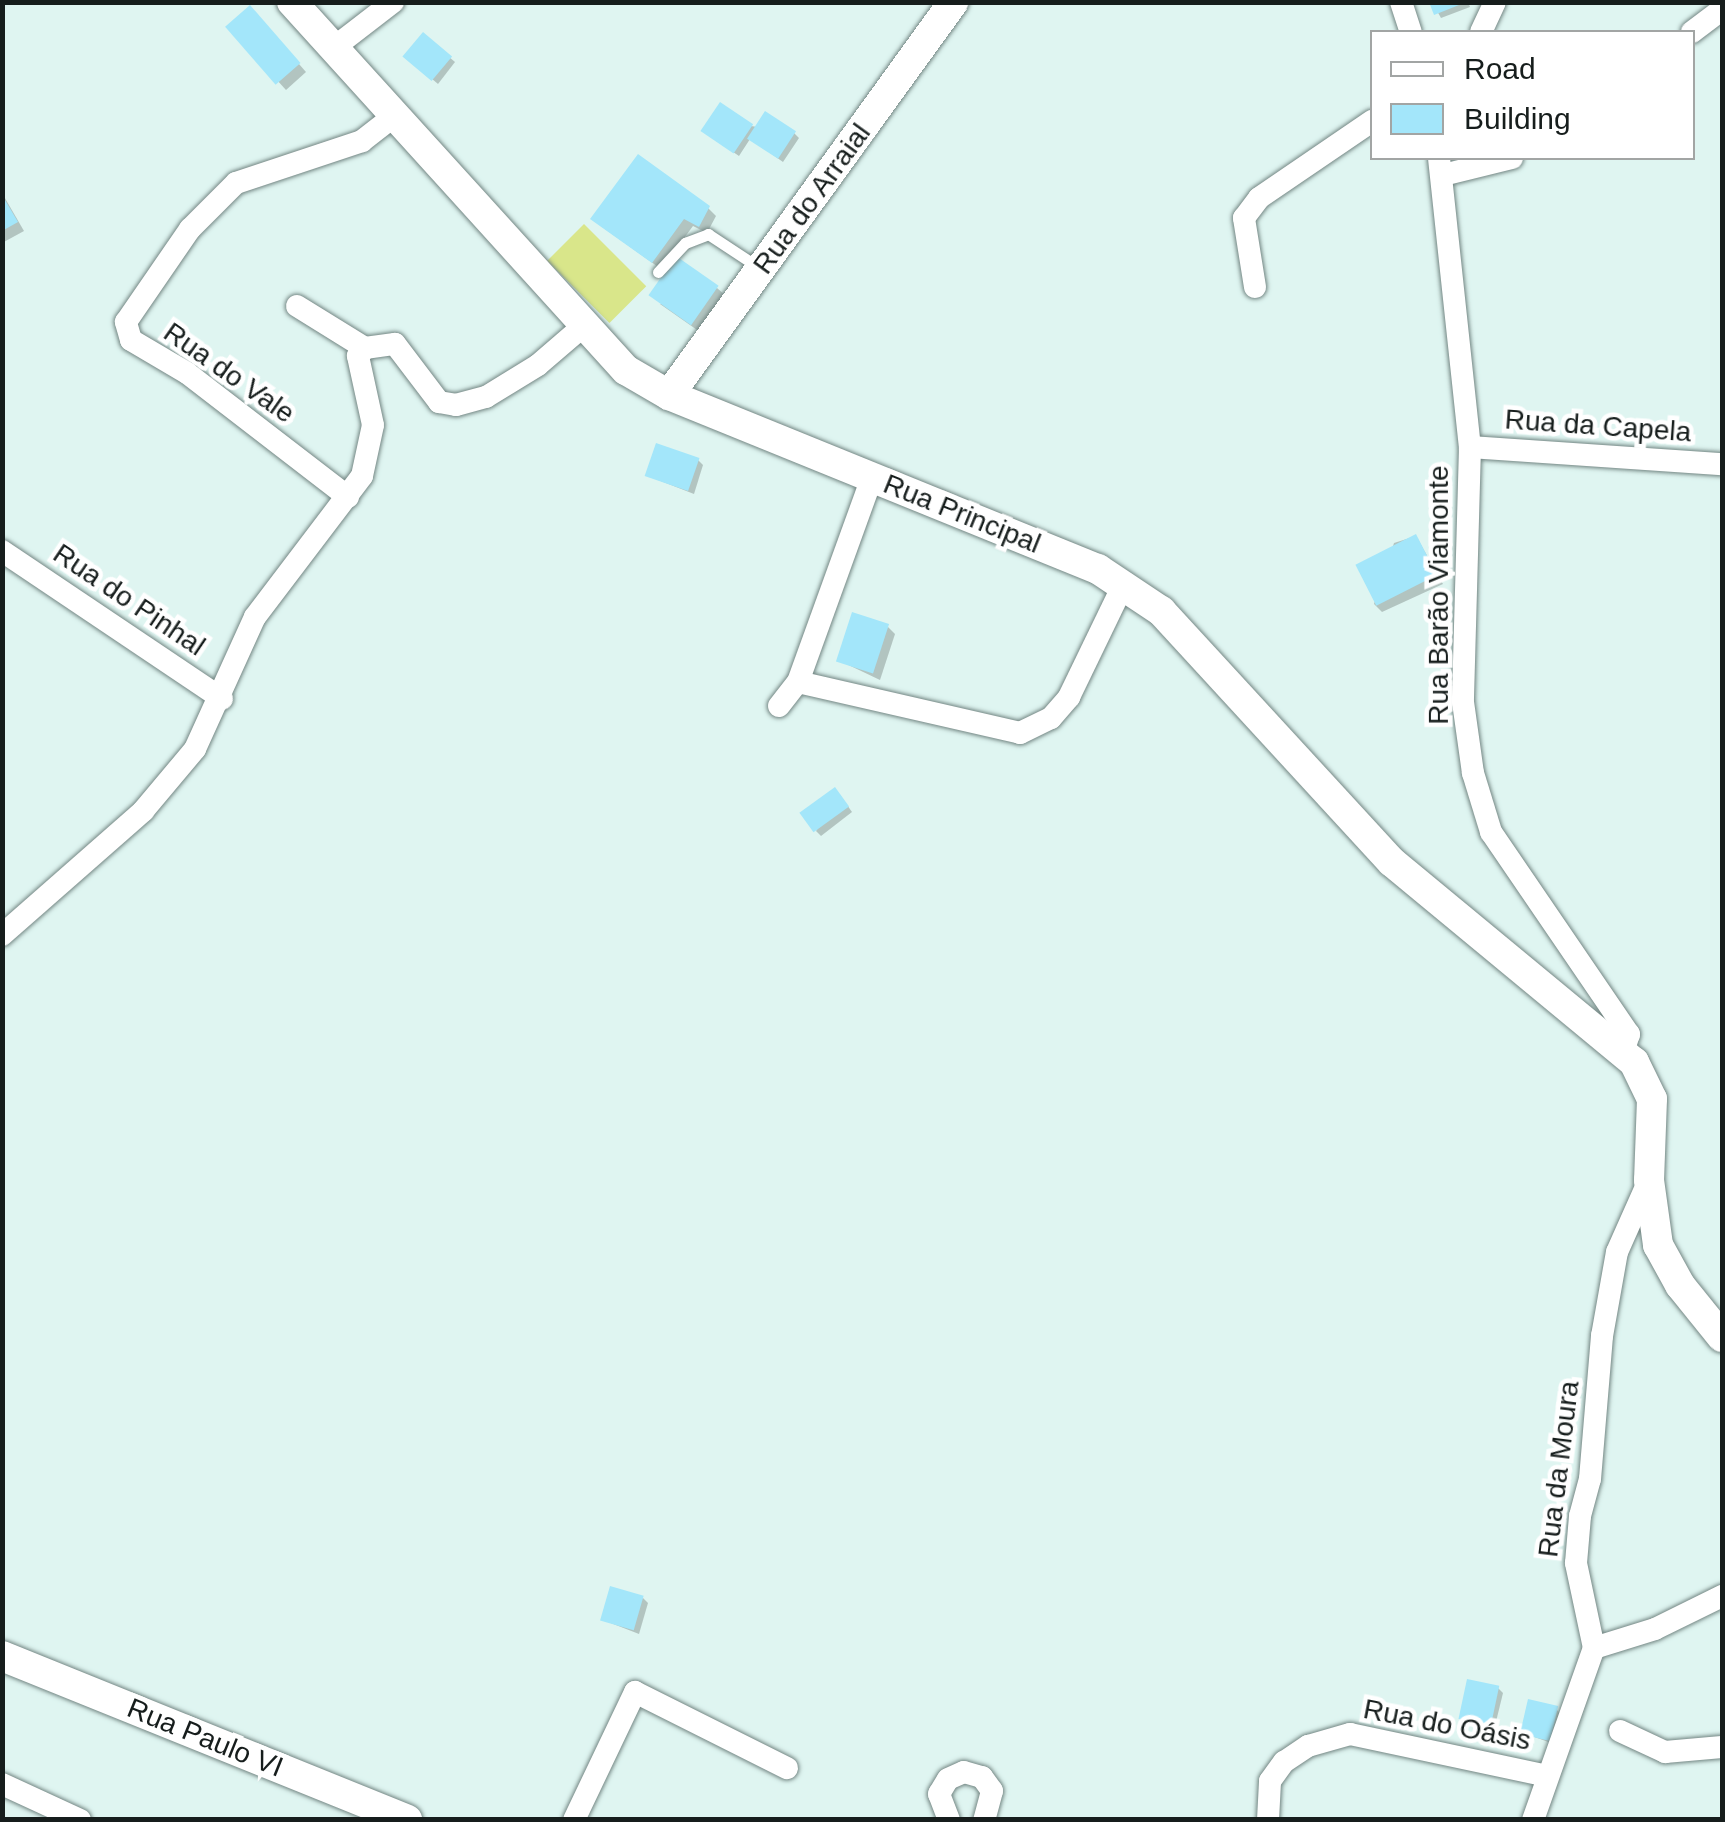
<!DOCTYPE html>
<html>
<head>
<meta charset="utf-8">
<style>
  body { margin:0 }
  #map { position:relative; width:1725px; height:1822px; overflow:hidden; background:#dff5f1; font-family:Arial,sans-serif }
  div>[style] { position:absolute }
  .green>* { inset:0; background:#d9e68a; transform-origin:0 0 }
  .shadow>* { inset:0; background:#0003 }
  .building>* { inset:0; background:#a3e6fa; transform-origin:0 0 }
  .roads { filter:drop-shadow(0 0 2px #738683) drop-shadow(0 0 2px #738683) }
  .lane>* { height:11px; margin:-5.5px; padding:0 5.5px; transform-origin:5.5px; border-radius:5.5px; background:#fff }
  .street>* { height:22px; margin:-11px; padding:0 11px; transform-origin:11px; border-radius:11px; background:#fff }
  .secondary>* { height:30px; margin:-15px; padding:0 15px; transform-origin:15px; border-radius:15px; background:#fff }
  span { translate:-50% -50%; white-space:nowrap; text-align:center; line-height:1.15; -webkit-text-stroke:9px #fff; paint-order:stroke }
  .street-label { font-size:28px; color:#161d1c }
  .frame { position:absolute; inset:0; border:5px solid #161d1c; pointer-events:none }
  .legend { position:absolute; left:1370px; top:30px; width:325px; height:130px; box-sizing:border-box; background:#fff; border:2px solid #a2a5a4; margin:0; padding:12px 18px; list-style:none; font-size:30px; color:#161d1c }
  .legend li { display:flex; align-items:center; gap:20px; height:50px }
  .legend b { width:50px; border:2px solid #a2a5a4 }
</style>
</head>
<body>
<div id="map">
  <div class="green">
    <i style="left:584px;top:224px;width:88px;height:52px;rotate:45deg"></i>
  </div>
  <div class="shadow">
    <i style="clip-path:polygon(1432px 2px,1468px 2px,1470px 7px,1441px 18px)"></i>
    <i style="clip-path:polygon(257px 16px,306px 72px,286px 90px,229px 27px)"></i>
    <i style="clip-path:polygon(423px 35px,455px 62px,438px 84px,411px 61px)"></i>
    <i style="clip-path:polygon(751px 126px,794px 133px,799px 138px,783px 162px,750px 139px,739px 156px,708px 135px)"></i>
    <i style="clip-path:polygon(2px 193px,24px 231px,2px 243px)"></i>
    <i style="clip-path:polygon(708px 208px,716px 216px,707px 233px,693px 226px,661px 269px,601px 226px)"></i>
    <i style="clip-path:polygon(717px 288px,725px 295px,700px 332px,660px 304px)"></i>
    <i style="clip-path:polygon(698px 460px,703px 465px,694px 494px,648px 476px)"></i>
    <i style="clip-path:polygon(1416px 536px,1443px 584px,1382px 612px,1374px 604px,1394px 543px)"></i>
    <i style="clip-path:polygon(887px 626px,895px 634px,880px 680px,838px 660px)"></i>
    <i style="clip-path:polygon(840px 795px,852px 812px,821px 836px,816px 831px)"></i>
    <i style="clip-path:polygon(643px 1598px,648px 1603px,639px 1634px,603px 1620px)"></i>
    <i style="clip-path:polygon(1498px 1688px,1503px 1693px,1494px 1730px,1461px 1718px)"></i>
    <i style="clip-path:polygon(1556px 1709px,1561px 1714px,1554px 1744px,1523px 1733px)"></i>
  </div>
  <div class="building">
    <i style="clip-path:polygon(1429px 2px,1464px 2px,1464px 3px,1434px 15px)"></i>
    <i style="left:250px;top:5px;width:77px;height:33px;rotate:49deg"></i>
    <i style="left:423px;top:32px;width:38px;height:32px;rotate:40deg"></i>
    <i style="left:720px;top:102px;width:40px;height:35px;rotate:34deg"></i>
    <i style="left:765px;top:111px;width:37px;height:33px;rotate:33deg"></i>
    <i style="clip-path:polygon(638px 154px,710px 206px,699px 227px,684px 219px,652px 263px,590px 219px)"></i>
    <i style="clip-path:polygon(2px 195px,18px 222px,2px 231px)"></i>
    <i style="left:676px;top:256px;width:52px;height:48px;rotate:35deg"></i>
    <i style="left:656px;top:443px;width:46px;height:35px;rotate:19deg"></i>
    <i style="left:1416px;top:534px;width:46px;height:68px;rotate:63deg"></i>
    <i style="left:852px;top:612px;width:39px;height:52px;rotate:18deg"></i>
    <i style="left:835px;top:787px;width:24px;height:44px;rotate:54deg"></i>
    <i style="left:610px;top:1586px;width:35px;height:36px;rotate:16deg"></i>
    <i style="left:1467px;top:1679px;width:33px;height:41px;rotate:12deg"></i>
    <i style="left:1528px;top:1699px;width:31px;height:36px;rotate:13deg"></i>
  </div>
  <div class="roads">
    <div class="lane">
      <i style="left:658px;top:272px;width:40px;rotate:-47deg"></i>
      <i style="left:685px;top:243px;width:25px;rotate:-21deg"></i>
      <i style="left:708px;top:234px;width:60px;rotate:33.4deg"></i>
    </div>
    <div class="street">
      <i style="left:1401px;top:2px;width:32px;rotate:72deg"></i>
      <i style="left:1481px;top:32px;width:33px;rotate:-65deg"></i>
      <i style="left:1692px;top:32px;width:38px;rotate:-37deg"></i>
      <i style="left:332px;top:49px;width:77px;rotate:-37.6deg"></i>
      <i style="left:1439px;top:158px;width:291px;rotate:83.9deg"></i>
      <i style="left:1470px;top:447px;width:255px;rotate:91.6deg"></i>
      <i style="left:1463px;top:702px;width:72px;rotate:82deg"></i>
      <i style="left:1473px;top:773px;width:62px;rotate:73deg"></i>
      <i style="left:1491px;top:832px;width:245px;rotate:55.7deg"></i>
      <i style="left:1629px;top:1034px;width:16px;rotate:108deg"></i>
      <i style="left:1443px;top:175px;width:71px;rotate:-13.8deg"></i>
      <i style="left:1255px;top:287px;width:70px;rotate:-99.1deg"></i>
      <i style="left:1244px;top:218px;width:25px;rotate:-53deg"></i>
      <i style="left:1259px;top:198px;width:137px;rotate:-34.3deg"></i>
      <i style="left:297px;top:306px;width:80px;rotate:31.7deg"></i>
      <i style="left:1470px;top:447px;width:253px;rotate:3.9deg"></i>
      <i style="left:348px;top:497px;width:203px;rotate:-142.4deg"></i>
      <i style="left:187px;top:373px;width:65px;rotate:-149.5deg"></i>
      <i style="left:131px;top:340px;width:19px;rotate:-106deg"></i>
      <i style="left:126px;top:322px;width:113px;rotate:-55.5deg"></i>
      <i style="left:190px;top:229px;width:65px;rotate:-45deg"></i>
      <i style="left:236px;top:183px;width:133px;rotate:-18.4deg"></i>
      <i style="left:362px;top:141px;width:39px;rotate:-38deg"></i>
      <i style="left:2px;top:551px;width:265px;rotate:33.9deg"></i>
      <i style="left:798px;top:682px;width:228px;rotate:12.9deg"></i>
      <i style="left:1020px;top:733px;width:34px;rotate:-26deg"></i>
      <i style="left:1051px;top:718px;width:28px;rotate:-49deg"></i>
      <i style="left:1069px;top:697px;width:127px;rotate:-64.2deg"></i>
      <i style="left:779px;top:706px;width:31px;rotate:-52deg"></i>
      <i style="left:798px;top:682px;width:217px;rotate:-70.1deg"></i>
      <i style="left:2px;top:935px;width:188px;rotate:-41.3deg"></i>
      <i style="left:143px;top:811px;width:81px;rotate:-50deg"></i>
      <i style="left:195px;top:749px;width:145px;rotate:-65.6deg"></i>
      <i style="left:255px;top:617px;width:177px;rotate:-52.8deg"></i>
      <i style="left:362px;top:476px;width:52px;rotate:-77.8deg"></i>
      <i style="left:373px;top:425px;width:71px;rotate:-102.3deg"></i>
      <i style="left:358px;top:356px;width:11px;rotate:-49deg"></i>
      <i style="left:365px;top:348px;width:30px;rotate:-8deg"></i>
      <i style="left:395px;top:344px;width:73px;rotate:52.8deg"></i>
      <i style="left:439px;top:402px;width:17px;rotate:10deg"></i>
      <i style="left:456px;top:405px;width:31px;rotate:-15deg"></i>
      <i style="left:486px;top:397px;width:61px;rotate:-31.6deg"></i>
      <i style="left:538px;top:365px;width:57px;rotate:-40.7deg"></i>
      <i style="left:1594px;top:1648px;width:64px;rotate:-17.3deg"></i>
      <i style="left:1655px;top:1629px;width:75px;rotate:-26.2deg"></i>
      <i style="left:1620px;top:1731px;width:50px;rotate:25deg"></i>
      <i style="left:1665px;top:1752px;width:57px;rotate:-5deg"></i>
      <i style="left:2px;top:1784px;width:86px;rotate:24.8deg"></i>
      <i style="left:574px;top:1820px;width:142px;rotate:-64.5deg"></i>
      <i style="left:635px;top:1692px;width:170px;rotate:26.6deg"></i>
      <i style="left:949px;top:1820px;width:28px;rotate:-111deg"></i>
      <i style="left:939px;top:1794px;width:17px;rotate:-59deg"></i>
      <i style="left:948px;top:1779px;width:17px;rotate:-24deg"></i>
      <i style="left:964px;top:1772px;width:19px;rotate:16deg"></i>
      <i style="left:982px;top:1777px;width:17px;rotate:54deg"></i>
      <i style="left:992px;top:1791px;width:30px;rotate:105deg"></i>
      <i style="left:1268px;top:1820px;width:39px;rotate:-87deg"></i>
      <i style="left:1270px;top:1781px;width:24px;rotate:-54deg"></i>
      <i style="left:1284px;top:1762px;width:29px;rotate:-34deg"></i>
      <i style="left:1308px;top:1746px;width:44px;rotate:-15.9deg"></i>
      <i style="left:1350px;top:1734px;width:202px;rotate:12deg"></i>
      <i style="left:1533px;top:1820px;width:182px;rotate:-70.5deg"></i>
      <i style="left:1594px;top:1648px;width:87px;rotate:-102deg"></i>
      <i style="left:1576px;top:1563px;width:47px;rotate:-85.1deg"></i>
      <i style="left:1580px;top:1516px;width:38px;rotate:-75deg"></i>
      <i style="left:1590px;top:1479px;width:144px;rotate:-85.2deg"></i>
      <i style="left:1602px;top:1336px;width:85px;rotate:-79.9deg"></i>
      <i style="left:1617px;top:1252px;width:79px;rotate:-66deg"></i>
    </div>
    <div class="secondary">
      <i style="left:292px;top:2px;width:497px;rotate:47.8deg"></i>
      <i style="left:626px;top:370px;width:50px;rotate:30.2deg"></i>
      <i style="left:669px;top:395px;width:463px;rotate:22.1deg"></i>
      <i style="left:1098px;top:569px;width:76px;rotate:33.7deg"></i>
      <i style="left:1161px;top:611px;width:341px;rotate:47.4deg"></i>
      <i style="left:1392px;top:862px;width:314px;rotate:39.6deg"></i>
      <i style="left:1634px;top:1062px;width:41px;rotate:64.1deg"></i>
      <i style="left:1652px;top:1099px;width:81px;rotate:92.1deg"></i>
      <i style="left:1649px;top:1180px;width:66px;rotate:82.1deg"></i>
      <i style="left:1658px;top:1245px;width:46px;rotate:61.2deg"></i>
      <i style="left:1680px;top:1285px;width:67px;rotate:51.1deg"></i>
      <i style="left:669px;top:395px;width:485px;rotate:-54.1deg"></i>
      <i style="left:2px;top:1656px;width:437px;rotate:22deg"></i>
    </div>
  </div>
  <div class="street-label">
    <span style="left:812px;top:199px;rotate:-54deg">Rua do Arraial</span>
    <span style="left:229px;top:373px;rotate:35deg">Rua do Vale</span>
    <span style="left:1598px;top:426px;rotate:4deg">Rua da Capela</span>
    <span style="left:962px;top:514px;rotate:22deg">Rua Principal</span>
    <span style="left:1439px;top:595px;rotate:-90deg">Rua Barão Viamonte</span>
    <span style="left:129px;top:600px;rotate:34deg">Rua do Pinhal</span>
    <span style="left:1559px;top:1469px;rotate:-83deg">Rua da Moura</span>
    <span style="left:1447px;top:1725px;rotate:11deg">Rua do Oásis</span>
    <span style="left:205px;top:1738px;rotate:22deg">Rua Paulo VI</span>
  </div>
  <div class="frame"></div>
  <ul class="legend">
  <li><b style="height:12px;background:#fff"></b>Road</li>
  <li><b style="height:28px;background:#a3e6fa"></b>Building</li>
  </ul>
</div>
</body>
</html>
